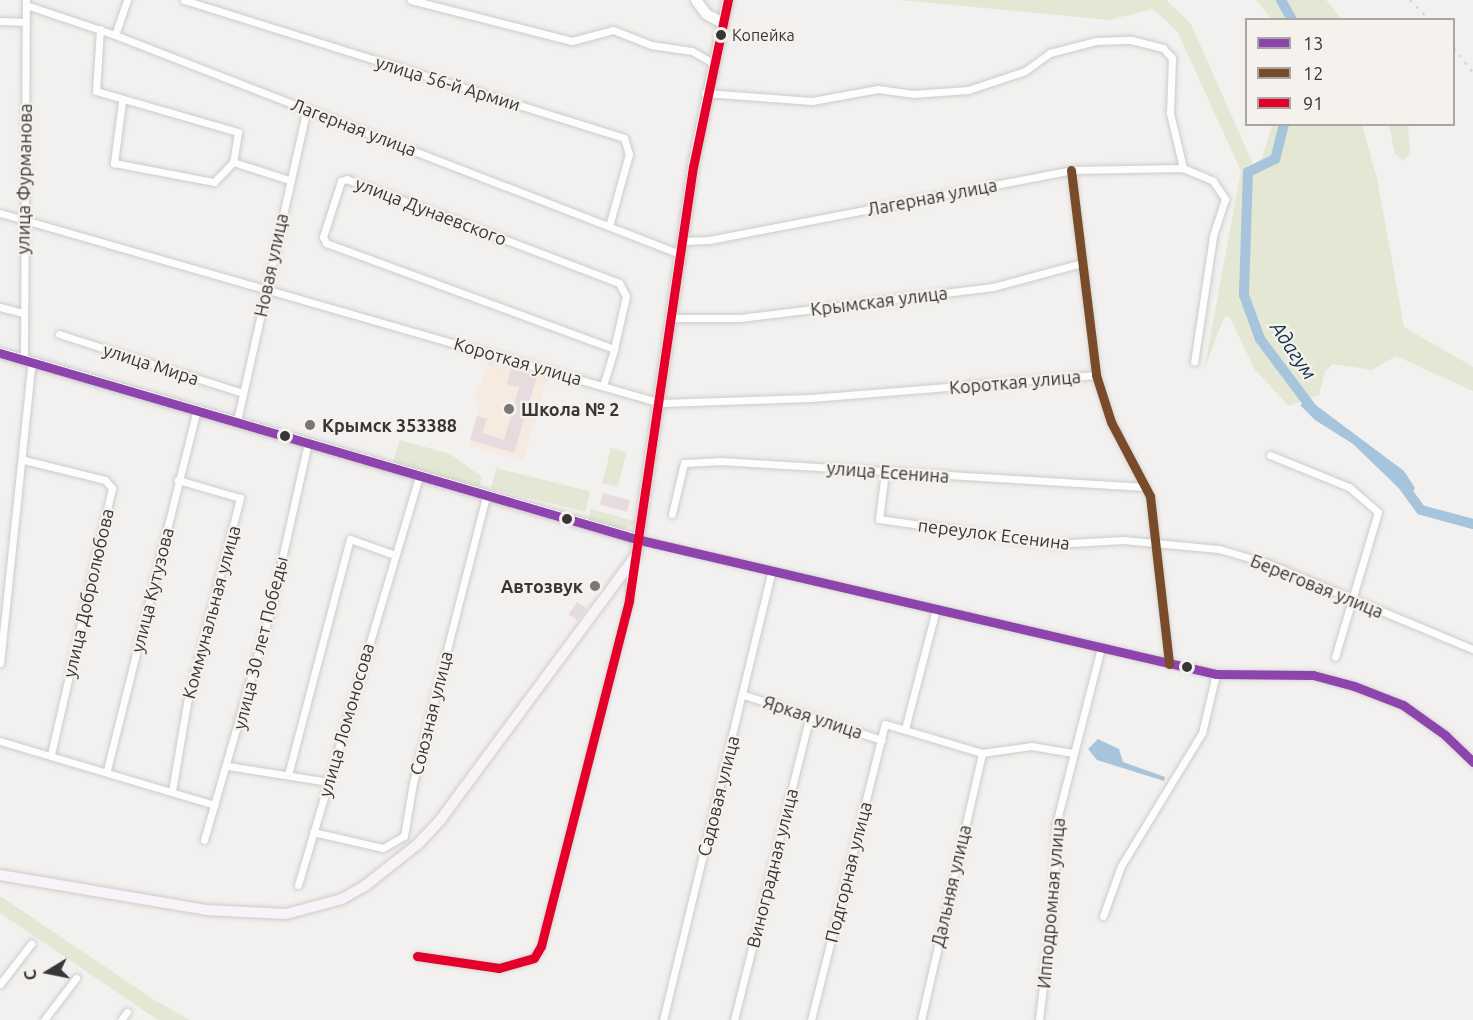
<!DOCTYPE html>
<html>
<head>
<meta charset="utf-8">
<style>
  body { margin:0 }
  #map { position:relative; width:1473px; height:1020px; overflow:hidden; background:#f3f1ef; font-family:Ubuntu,sans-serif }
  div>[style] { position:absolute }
  .education>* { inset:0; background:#f6eae1 }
  .green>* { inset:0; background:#e4e7d3; transform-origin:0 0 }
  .water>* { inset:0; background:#a6c4dc }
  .river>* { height:10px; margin:-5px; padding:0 5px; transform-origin:5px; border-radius:5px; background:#a6c4dc }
  .building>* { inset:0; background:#e7dbdd; transform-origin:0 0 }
  .roads { filter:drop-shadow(0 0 2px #cdccca) drop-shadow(0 0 2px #cdccca) }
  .minor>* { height:7px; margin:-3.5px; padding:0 3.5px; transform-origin:3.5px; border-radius:3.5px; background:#fdfdfd }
  .secondary>* { height:10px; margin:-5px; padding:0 5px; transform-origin:5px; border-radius:5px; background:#fdfdfd }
  .primary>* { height:10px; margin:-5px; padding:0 5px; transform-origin:5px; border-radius:5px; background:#f7f3f8 }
  .rail>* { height:1.5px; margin-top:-0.75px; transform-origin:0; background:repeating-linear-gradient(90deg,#d4d4d4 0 3px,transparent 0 9px) }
  .bus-1>* { height:9px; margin:-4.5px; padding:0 4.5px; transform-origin:4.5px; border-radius:4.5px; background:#8e44ad }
  .bus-2>* { height:9px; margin:-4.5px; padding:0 4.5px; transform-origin:4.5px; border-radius:4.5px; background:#7a4b2a }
  .bus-3>* { height:9px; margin:-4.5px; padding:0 4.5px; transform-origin:4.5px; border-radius:4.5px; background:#e4002b }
  .dots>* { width:16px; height:16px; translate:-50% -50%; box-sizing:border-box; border:3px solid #f5f2ed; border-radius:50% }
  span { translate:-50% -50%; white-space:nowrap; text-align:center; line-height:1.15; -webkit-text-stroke:4.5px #f5f2ed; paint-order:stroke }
  .bus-label { font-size:16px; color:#373634 }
  .left { translate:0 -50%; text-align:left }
  .street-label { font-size:18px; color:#373634 }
  .poi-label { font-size:18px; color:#373634; font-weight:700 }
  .right { translate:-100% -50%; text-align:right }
  .water-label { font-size:20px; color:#0c2f48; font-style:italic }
  .legend { position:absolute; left:1245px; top:18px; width:210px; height:108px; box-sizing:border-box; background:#f5f2ed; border:2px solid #a9a7a3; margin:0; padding:8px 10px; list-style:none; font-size:18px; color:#373634 }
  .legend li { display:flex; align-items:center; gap:12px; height:30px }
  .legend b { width:30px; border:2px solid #a9a7a3 }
  .north { position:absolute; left:18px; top:942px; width:60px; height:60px; -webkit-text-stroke:4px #f5f2ed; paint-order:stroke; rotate:260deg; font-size:16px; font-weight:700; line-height:24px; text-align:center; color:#373634 }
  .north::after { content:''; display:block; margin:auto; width:21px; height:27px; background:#373634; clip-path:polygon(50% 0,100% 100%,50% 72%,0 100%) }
</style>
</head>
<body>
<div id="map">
  <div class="education">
    <i style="clip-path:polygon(490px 359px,548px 377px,523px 461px,469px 445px,480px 403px,474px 401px)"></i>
  </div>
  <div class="green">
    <i style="clip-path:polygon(900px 0,1166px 0,1191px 24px,1253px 164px,1262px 158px,1272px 125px,1362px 125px,1377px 178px,1404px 327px,1473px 367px,1473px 391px,1396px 356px,1372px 370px,1333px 364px,1325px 372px,1319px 395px,1289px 406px,1255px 370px,1229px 316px,1224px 317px,1204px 370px,1241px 171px,1177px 31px,1153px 9px,1109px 20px)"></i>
    <i style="clip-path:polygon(1256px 0,1326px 0,1341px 19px,1272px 19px)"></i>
    <i style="clip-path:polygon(1389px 125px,1408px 125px,1410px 152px,1404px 161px,1395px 154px)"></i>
    <i style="clip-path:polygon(400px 440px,450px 454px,482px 477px,479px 487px,393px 462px)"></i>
    <i style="left:611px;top:448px;width:16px;height:36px;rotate:14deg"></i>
    <i style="left:496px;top:468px;width:97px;height:21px;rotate:14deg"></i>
    <i style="clip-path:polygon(591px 509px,638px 522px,623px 529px,588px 520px)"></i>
    <i style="clip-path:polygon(0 896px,156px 1001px,190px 1020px,158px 1020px,0 913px)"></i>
  </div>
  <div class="water">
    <i style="clip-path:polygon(1309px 400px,1404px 471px,1415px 488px,1411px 495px,1408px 497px,1353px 444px,1315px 420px,1300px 405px)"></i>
    <i style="clip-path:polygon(1098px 739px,1119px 749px,1123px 762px,1165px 777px,1164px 781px,1097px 760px,1088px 749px)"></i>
  </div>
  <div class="river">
    <i style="left:1281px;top:0;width:23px;rotate:61deg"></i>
    <i style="left:1284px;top:124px;width:36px;rotate:104deg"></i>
    <i style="left:1275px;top:159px;width:30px;rotate:154deg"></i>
    <i style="left:1248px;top:172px;width:123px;rotate:91.9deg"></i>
    <i style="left:1244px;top:295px;width:47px;rotate:70deg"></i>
    <i style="left:1260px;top:339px;width:90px;rotate:53.1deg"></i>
    <i style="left:1402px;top:484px;width:32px;rotate:54deg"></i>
    <i style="left:1421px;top:510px;width:54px;rotate:15.1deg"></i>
  </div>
  <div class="building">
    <i style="clip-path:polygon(511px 369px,537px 376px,514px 453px,470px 440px,477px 416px,487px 419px,482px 433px,504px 440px,519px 387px,507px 384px)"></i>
    <i style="left:603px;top:493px;width:28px;height:12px;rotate:15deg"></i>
    <i style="left:577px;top:602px;width:11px;height:15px;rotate:34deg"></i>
  </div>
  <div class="roads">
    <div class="minor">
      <i style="left:184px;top:0;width:461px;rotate:17.4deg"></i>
      <i style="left:624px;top:138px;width:17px;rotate:73deg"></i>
      <i style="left:629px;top:154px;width:75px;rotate:105.5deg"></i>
      <i style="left:411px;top:0;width:166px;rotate:14.3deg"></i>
      <i style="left:572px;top:41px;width:42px;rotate:-15deg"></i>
      <i style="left:613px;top:30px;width:41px;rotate:21.5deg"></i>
      <i style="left:651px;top:45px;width:41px;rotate:8.3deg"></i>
      <i style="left:692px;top:51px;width:22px;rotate:30deg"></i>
      <i style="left:26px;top:5px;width:94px;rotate:18.6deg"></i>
      <i style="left:115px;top:35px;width:606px;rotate:21.19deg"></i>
      <i style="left:0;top:21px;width:26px;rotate:2deg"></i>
      <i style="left:100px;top:29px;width:62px;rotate:93.7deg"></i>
      <i style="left:96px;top:91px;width:148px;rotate:16.1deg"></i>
      <i style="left:238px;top:132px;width:30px;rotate:99deg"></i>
      <i style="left:233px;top:162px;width:59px;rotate:17.8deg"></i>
      <i style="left:115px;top:35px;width:37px;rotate:-71deg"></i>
      <i style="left:705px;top:93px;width:107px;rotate:4.3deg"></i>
      <i style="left:812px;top:101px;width:67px;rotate:-10.3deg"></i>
      <i style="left:878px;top:89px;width:35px;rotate:8deg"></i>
      <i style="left:913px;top:94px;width:55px;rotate:-4.2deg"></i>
      <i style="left:968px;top:90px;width:60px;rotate:-18.4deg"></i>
      <i style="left:1025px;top:71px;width:31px;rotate:-36deg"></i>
      <i style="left:1050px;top:53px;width:48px;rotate:-14.6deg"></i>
      <i style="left:1096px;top:41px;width:35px;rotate:-2deg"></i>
      <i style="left:1131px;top:40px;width:33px;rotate:14deg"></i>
      <i style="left:1163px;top:48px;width:13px;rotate:48deg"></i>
      <i style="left:1172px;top:58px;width:55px;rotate:92.1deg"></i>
      <i style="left:1170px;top:113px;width:57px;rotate:76.7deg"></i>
      <i style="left:122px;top:102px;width:62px;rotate:97.5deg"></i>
      <i style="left:114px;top:163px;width:102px;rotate:10.8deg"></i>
      <i style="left:214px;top:182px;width:28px;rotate:-46deg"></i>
      <i style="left:1071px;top:170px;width:207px;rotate:83deg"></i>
      <i style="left:1096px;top:375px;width:49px;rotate:72.3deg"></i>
      <i style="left:1111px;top:422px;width:84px;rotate:62.2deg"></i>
      <i style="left:1150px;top:496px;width:169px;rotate:83.5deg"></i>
      <i style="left:0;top:213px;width:688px;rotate:16.04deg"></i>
      <i style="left:661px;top:403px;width:150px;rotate:-1.9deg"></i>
      <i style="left:811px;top:398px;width:286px;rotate:-4.6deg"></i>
      <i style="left:682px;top:241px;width:27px;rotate:-2deg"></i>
      <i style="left:709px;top:240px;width:369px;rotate:-10.9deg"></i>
      <i style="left:1071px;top:170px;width:112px;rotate:-1deg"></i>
      <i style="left:1183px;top:168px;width:33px;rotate:23deg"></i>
      <i style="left:1213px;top:181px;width:22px;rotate:56deg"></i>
      <i style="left:1225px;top:199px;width:40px;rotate:108deg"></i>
      <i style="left:1213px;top:237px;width:126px;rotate:98.6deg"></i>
      <i style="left:0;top:307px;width:24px;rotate:15deg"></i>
      <i style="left:672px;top:318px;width:68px"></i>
      <i style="left:740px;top:318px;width:255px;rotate:-7deg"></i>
      <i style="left:993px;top:287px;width:92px;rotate:-15.1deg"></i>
      <i style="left:59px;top:334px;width:193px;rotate:17.8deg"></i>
      <i style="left:24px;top:359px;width:359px;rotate:-89.7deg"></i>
      <i style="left:603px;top:386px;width:39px;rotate:-73deg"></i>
      <i style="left:614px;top:349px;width:54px;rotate:-77.2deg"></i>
      <i style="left:626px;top:296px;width:15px;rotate:-118deg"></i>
      <i style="left:619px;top:283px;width:291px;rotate:-159.1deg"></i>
      <i style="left:347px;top:179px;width:6px;rotate:162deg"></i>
      <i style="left:341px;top:181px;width:59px;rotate:107.8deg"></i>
      <i style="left:323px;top:237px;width:7px;rotate:63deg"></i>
      <i style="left:326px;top:243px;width:307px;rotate:20.2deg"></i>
      <i style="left:237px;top:421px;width:320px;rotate:-77.4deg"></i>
      <i style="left:1270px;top:455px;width:85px;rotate:22.1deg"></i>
      <i style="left:1349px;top:487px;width:38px;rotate:41deg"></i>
      <i style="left:1378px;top:512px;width:151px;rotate:106.5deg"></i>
      <i style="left:24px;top:460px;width:83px;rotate:13.9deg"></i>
      <i style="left:105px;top:480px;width:11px;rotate:49deg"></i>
      <i style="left:112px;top:488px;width:274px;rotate:102.9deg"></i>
      <i style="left:885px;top:472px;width:47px;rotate:97.3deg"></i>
      <i style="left:879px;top:519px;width:176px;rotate:8.2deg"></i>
      <i style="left:1053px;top:544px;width:70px;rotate:-3.3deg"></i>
      <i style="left:1123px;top:540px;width:96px;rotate:5.4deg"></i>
      <i style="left:1219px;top:549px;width:50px;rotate:16.3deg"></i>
      <i style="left:1267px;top:563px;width:223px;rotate:22.7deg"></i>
      <i style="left:672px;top:514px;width:52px;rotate:-76.8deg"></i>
      <i style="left:684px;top:463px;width:35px;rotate:-3deg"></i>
      <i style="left:719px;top:461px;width:427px;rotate:3.5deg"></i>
      <i style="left:640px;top:540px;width:591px;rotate:13.1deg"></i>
      <i style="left:1216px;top:674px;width:97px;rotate:0.6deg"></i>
      <i style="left:1313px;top:675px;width:42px;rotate:15deg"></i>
      <i style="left:1354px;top:686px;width:53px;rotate:21.2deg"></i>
      <i style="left:1403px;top:705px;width:52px;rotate:35.5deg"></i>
      <i style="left:1445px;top:735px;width:39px;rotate:44deg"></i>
      <i style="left:0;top:663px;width:304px;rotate:-84deg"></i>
      <i style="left:744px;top:695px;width:145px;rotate:18.1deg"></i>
      <i style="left:905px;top:729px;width:124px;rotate:-75.5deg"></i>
      <i style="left:0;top:741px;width:224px;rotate:16.6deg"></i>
      <i style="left:228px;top:766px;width:102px;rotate:9deg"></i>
      <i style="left:107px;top:770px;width:371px;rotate:-76deg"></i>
      <i style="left:288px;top:775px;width:244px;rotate:-75.3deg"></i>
      <i style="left:350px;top:539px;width:48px;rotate:19.6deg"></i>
      <i style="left:172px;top:791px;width:89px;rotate:-80.3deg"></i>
      <i style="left:187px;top:703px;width:212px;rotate:-75.5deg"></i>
      <i style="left:240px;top:498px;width:65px;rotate:-163.8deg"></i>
      <i style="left:313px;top:832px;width:72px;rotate:12.9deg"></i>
      <i style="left:383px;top:848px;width:24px;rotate:-30deg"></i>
      <i style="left:404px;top:836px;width:54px;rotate:-80.4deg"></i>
      <i style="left:413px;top:783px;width:296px;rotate:-75.7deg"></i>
      <i style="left:204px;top:840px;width:241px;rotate:-73.9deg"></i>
      <i style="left:271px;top:608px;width:169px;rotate:-77.4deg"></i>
      <i style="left:298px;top:885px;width:426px;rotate:-73.5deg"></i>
      <i style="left:1103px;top:916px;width:53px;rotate:-70.2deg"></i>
      <i style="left:1121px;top:866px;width:156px;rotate:-58.7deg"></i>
      <i style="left:1202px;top:733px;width:61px;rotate:-76.7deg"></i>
      <i style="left:417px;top:956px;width:83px;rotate:8.3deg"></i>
      <i style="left:499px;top:968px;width:36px;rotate:-16deg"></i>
      <i style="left:534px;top:958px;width:14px;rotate:-60deg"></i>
      <i style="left:541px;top:946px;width:357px;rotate:-75.7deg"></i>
      <i style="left:629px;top:600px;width:36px;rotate:-87deg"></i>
      <i style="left:0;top:984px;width:51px;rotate:-52.2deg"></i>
      <i style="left:44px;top:1020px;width:53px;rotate:-52.7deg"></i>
      <i style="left:121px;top:1020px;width:10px;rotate:-53deg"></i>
      <i style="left:663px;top:1020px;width:462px;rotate:-76.4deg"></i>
      <i style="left:734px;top:1020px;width:313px;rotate:-76deg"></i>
      <i style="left:811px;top:1020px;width:305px;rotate:-76deg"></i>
      <i style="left:885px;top:724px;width:101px;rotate:16.6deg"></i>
      <i style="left:982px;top:753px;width:49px;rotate:-8.1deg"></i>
      <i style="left:1031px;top:746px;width:43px;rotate:9.5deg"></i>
      <i style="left:921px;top:1020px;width:274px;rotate:-77.1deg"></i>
      <i style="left:1039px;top:1020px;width:129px;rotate:-83.3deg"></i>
      <i style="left:1054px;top:892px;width:68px;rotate:-88.3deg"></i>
      <i style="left:1056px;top:824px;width:182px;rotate:-75.7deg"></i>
    </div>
    <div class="secondary">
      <i style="left:696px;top:0;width:17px;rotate:54deg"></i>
      <i style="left:706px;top:14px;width:17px;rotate:28deg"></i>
      <i style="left:0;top:353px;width:667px;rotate:16.29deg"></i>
    </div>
    <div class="primary">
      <i style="left:0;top:875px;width:209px;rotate:9.6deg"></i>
      <i style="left:206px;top:910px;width:80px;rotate:2.9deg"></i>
      <i style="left:286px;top:914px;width:58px;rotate:-15deg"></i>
      <i style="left:342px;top:899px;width:28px;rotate:-30deg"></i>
      <i style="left:366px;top:885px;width:66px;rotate:-38.3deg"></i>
      <i style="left:418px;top:844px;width:34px;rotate:-47deg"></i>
      <i style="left:441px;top:819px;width:328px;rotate:-53.5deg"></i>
      <i style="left:636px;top:555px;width:392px;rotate:-81.6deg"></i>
      <i style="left:693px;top:167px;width:171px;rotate:-78.2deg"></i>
    </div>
  </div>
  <div class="rail">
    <i style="left:1410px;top:0;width:28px;rotate:46deg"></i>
    <i style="left:1454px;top:48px;width:31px;rotate:52deg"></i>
  </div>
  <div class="bus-1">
    <i style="left:0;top:353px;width:667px;rotate:16.29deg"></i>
    <i style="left:640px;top:540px;width:591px;rotate:13.1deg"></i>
    <i style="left:1216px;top:674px;width:97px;rotate:0.6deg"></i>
    <i style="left:1313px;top:675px;width:42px;rotate:15deg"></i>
    <i style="left:1354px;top:686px;width:53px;rotate:21.2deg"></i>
    <i style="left:1403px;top:705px;width:52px;rotate:35.5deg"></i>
    <i style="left:1445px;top:735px;width:39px;rotate:44deg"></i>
  </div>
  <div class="bus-2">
    <i style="left:1071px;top:170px;width:207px;rotate:83deg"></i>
    <i style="left:1096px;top:375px;width:49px;rotate:72.3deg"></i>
    <i style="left:1111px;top:422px;width:84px;rotate:62.2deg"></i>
    <i style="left:1150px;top:496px;width:169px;rotate:83.5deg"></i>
  </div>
  <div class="bus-3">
    <i style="left:417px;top:956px;width:83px;rotate:8.3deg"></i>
    <i style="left:499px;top:968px;width:36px;rotate:-16deg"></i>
    <i style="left:534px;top:958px;width:14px;rotate:-60deg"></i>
    <i style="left:541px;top:946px;width:357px;rotate:-75.7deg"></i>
    <i style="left:629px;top:600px;width:438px;rotate:-81.6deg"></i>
    <i style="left:693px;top:167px;width:171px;rotate:-78.2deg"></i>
  </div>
  <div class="dots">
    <i style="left:721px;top:35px;background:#373634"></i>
    <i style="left:509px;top:409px;background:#797775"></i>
    <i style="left:310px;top:425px;background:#797775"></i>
    <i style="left:285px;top:436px;background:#373634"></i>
    <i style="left:567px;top:519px;background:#373634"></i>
    <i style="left:595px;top:586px;background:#797775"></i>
    <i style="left:1187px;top:667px;background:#373634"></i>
  </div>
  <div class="bus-label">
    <span class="left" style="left:732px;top:35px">Копейка</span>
  </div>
  <div class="street-label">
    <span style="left:448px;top:83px;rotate:17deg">улица 56-й Армии</span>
    <span style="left:354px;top:127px;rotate:21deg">Лагерная улица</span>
    <span style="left:24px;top:179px;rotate:-89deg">улица Фурманова</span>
    <span style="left:932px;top:197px;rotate:-11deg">Лагерная улица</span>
    <span style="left:431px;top:211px;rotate:21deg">улица Дунаевского</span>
    <span style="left:271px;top:265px;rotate:-78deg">Новая улица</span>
    <span style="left:879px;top:301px;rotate:-7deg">Крымская улица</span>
    <span style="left:518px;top:361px;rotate:16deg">Короткая улица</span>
    <span style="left:151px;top:364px;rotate:18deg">улица Мира</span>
    <span style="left:1015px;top:382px;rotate:-5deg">Короткая улица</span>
    <span style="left:888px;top:472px;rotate:4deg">улица Есенина</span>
    <span style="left:994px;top:534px;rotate:7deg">переулок Есенина</span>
    <span style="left:1317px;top:586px;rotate:22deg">Береговая улица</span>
    <span style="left:152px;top:590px;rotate:-76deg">улица Кутузова</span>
    <span style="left:88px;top:593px;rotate:-77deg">улица Добролюбова</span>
    <span style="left:211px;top:612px;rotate:-75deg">Коммунальная улица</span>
    <span style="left:260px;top:643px;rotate:-76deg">улица 30 лет Победы</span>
    <span style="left:431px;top:713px;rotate:-76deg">Союзная улица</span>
    <span style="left:813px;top:717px;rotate:18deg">Яркая улица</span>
    <span style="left:346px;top:720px;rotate:-74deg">улица Ломоносова</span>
    <span style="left:718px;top:796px;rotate:-76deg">Садовая улица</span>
    <span style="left:772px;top:868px;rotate:-76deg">Виноградная улица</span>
    <span style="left:848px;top:872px;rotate:-76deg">Подгорная улица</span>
    <span style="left:951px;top:886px;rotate:-77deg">Дальняя улица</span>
    <span style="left:1051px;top:903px;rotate:-85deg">Ипподромная улица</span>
  </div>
  <div class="poi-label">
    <span class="left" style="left:521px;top:409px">Школа № 2</span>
    <span class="left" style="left:322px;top:425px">Крымск 353388</span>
    <span class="right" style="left:583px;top:586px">Автозвук</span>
  </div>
  <div class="water-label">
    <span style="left:1294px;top:350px;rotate:56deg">Адагум</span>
  </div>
  <ul class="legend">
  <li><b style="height:8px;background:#8e44ad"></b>13</li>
  <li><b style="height:8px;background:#7a4b2a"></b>12</li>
  <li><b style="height:8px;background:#e4002b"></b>91</li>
  </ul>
  <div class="north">С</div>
</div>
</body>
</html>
